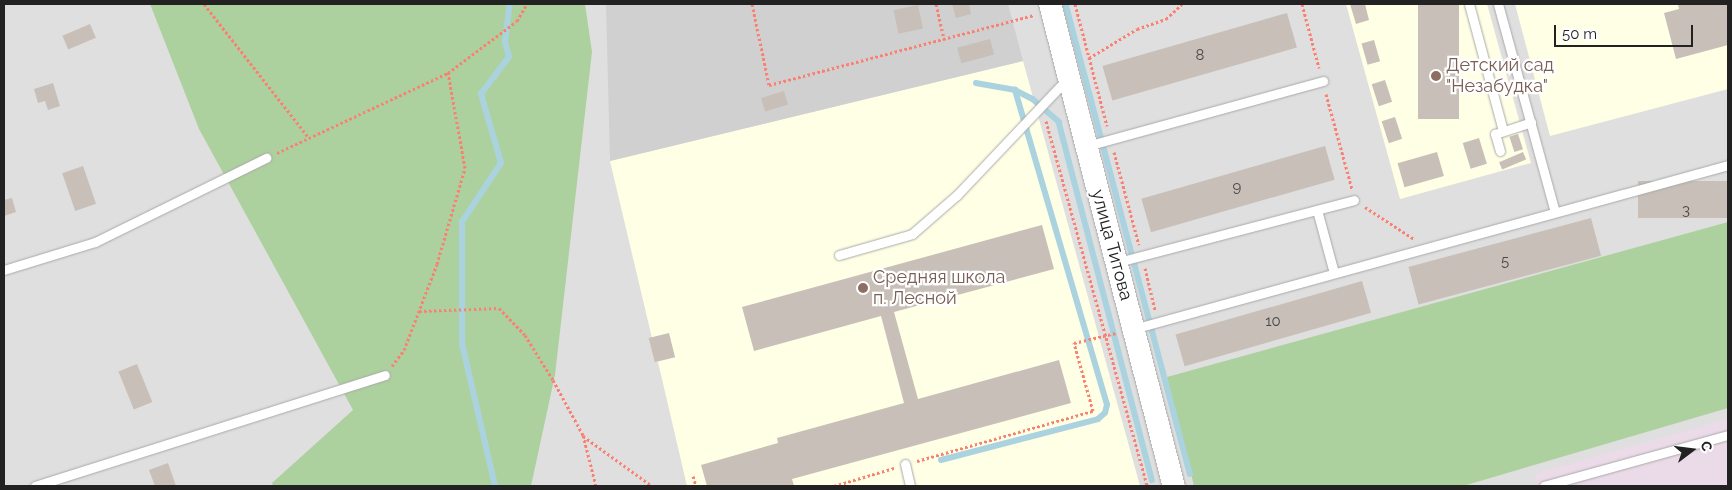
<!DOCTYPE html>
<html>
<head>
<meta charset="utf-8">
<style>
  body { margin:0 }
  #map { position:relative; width:1732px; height:490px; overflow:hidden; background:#f2efe9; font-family:Raleway,sans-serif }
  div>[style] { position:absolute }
  .residential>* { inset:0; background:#e0dfdf; transform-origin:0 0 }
  .industrial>* { inset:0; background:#ebdbe8 }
  .education>* { inset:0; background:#ffffe5 }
  .religious>* { inset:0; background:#d0d0d0 }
  .forest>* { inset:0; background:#add19e }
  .stream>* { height:5.5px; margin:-2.75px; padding:0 2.75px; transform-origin:2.75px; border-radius:2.75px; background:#aad3df }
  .building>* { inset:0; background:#c7bfb8; transform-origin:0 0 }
  .path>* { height:3px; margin-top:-1.5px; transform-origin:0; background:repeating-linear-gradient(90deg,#fa8072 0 2.5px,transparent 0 5px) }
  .roads { filter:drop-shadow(0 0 1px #a9a9a9) drop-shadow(0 0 1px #a9a9a9) }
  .service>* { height:9px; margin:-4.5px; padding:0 4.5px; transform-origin:4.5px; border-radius:4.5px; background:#fff }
  .tertiary>* { height:22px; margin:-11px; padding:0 11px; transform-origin:11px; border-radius:11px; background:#fff }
  .dots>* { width:14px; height:14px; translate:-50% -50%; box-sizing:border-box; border:2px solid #fff; border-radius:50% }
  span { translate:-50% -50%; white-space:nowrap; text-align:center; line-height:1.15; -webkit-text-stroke:4.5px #fff; paint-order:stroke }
  .number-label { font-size:15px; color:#4b4948 }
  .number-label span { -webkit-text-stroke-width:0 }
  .education-label { font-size:18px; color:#785e54 }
  .left { translate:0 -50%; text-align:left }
  .street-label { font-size:18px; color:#222 }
  .frame { position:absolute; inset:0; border:5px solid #222; pointer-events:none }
  .north { position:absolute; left:1667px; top:425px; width:50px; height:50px; -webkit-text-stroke:4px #fff; paint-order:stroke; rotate:75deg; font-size:14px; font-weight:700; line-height:20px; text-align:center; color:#222 }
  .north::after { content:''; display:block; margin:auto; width:18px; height:22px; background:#222; clip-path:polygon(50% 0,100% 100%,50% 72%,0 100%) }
  .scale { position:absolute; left:1554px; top:25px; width:139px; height:22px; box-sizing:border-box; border:2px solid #222; border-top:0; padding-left:6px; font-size:15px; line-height:18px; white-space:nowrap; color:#222; -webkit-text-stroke:4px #fff; paint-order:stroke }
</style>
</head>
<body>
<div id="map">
  <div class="residential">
    <i style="left:4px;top:4px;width:1724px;height:482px"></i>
  </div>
  <div class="industrial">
    <i style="clip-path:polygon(1728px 419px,1728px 486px,1539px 486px,1534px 474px)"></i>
  </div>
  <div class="education">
    <i style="clip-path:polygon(1346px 4px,1487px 4px,1531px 163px,1400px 199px)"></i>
    <i style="clip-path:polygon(1515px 4px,1728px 4px,1728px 89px,1550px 136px)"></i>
    <i style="clip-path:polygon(1023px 61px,1140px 486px,687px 486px,658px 362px,655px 362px,649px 339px,652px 338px,610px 161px)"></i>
  </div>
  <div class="religious">
    <i style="clip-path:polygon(606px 4px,1008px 4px,1023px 61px,610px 161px)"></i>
  </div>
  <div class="forest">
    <i style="clip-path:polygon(150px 4px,585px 4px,592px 52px,555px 375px,531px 486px,273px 486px,272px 483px,353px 410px,199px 129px)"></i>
    <i style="clip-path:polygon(1728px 222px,1728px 408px,1463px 486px,1194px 486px,1167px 377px)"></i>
  </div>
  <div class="stream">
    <i style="left:1066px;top:4px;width:486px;rotate:75.2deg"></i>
    <i style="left:976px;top:83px;width:40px;rotate:10deg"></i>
    <i style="left:1015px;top:90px;width:20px;rotate:27deg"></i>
    <i style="left:1033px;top:99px;width:35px;rotate:41deg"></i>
    <i style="left:1059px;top:122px;width:370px;rotate:75.4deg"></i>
    <i style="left:941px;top:460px;width:162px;rotate:-14.6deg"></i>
    <i style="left:1098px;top:419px;width:9px;rotate:-41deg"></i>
    <i style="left:1105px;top:413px;width:8px;rotate:-76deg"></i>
    <i style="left:1107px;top:405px;width:328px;rotate:-106.3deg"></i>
    <i style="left:495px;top:486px;width:146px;rotate:-103.1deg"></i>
    <i style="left:462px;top:344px;width:122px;rotate:-90deg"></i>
    <i style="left:462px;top:222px;width:71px;rotate:-56.5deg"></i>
    <i style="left:501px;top:163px;width:72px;rotate:-106.2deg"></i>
    <i style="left:481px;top:94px;width:46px;rotate:-52.9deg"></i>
    <i style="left:509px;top:57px;width:16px;rotate:-105deg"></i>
    <i style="left:505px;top:42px;width:38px;rotate:-83deg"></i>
  </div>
  <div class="building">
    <i style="clip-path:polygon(952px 4px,969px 4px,971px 14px,956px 18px)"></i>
    <i style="clip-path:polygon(1350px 4px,1365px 4px,1369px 20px,1356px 24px)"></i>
    <i style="left:1418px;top:4px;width:41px;height:115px"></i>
    <i style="clip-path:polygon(1678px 4px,1728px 4px,1728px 45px,1676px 59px,1664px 13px,1679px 9px)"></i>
    <i style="left:918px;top:5px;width:24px;height:25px;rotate:78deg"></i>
    <i style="left:1287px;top:13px;width:36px;height:192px;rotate:74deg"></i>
    <i style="left:90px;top:24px;width:15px;height:30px;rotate:67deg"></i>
    <i style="left:990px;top:39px;width:16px;height:34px;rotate:75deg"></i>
    <i style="left:1374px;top:40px;width:22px;height:13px;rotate:74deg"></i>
    <i style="left:1385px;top:80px;width:23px;height:14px;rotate:72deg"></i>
    <i style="clip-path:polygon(53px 83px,60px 106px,48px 110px,45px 101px,38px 103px,34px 89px)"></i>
    <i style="left:784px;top:91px;width:14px;height:24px;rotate:73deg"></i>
    <i style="left:1395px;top:117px;width:23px;height:14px;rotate:72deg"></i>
    <i style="left:1518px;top:134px;width:16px;height:9px;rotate:72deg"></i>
    <i style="left:1479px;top:138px;width:27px;height:17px;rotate:73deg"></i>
    <i style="left:1325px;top:146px;width:35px;height:191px;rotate:74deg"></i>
    <i style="left:1437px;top:152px;width:25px;height:41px;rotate:74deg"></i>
    <i style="left:1523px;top:152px;width:8px;height:26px;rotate:67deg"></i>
    <i style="left:83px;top:166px;width:40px;height:22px;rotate:71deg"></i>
    <i style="left:1728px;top:181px;width:37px;height:90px;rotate:90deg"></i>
    <i style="clip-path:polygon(12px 198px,16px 212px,4px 216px,4px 200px)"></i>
    <i style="left:1591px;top:218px;width:39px;height:189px;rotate:75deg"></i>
    <i style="clip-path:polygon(1042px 225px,1054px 269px,894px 312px,918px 399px,1059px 360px,1071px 403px,792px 479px,794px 486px,707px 486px,701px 465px,778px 443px,777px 438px,904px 403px,881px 316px,754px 351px,742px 307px)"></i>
    <i style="left:1362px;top:281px;width:33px;height:194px;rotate:74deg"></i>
    <i style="left:669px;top:333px;width:25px;height:21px;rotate:76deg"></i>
    <i style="left:137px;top:364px;width:41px;height:20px;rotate:68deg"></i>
    <i style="clip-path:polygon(168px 463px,176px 486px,155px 486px,149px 470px)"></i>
  </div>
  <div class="path">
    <i style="left:204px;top:4px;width:170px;rotate:51.9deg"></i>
    <i style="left:752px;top:4px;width:83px;rotate:78.1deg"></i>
    <i style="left:769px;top:85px;width:274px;rotate:-14.8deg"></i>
    <i style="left:936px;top:4px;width:36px;rotate:77deg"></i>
    <i style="left:1075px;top:4px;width:126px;rotate:75.3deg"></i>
    <i style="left:1302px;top:4px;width:66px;rotate:75.1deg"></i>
    <i style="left:1089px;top:58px;width:56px;rotate:-31.1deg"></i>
    <i style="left:1137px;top:29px;width:31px;rotate:-19deg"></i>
    <i style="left:1166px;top:19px;width:22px;rotate:-43deg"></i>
    <i style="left:1326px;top:94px;width:98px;rotate:74.7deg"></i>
    <i style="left:1046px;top:121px;width:379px;rotate:74.5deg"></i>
    <i style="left:1114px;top:152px;width:96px;rotate:75deg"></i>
    <i style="left:277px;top:153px;width:189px;rotate:-25.1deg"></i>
    <i style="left:1365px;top:207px;width:59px;rotate:33.1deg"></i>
    <i style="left:1145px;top:268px;width:43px;rotate:76.6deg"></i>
    <i style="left:419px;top:311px;width:80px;rotate:-2.1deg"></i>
    <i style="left:499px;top:308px;width:37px;rotate:46deg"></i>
    <i style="left:525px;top:335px;width:53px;rotate:58.1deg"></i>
    <i style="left:553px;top:380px;width:63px;rotate:61.4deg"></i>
    <i style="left:583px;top:435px;width:53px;rotate:75.7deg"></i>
    <i style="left:392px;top:366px;width:20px;rotate:-53deg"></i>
    <i style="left:404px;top:350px;width:92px;rotate:-69deg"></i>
    <i style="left:437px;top:264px;width:100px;rotate:-73.7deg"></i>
    <i style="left:465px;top:168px;width:97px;rotate:-100.1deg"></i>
    <i style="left:448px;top:73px;width:86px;rotate:-37deg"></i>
    <i style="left:517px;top:21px;width:20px;rotate:-60deg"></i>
    <i style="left:583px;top:436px;width:85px;rotate:35.9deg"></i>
    <i style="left:917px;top:461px;width:183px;rotate:-15.9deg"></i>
    <i style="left:1093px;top:411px;width:71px;rotate:-105.6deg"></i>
    <i style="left:1074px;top:343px;width:43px;rotate:-13.4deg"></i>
    <i style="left:693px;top:476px;width:10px;rotate:73deg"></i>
    <i style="left:834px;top:486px;width:63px;rotate:-16.7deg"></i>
  </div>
  <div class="roads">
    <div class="service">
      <i style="left:1469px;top:4px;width:131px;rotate:75deg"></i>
      <i style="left:1498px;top:4px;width:216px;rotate:74.7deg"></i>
      <i style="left:1087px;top:146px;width:245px;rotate:-15.4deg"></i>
      <i style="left:1500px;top:151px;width:18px;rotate:-106deg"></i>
      <i style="left:1495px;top:134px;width:38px;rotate:-18deg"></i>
      <i style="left:1317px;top:210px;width:65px;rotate:74.9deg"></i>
      <i style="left:839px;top:255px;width:76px;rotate:-16deg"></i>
      <i style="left:912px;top:234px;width:60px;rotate:-40.9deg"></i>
      <i style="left:957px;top:195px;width:161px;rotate:-46.5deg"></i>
      <i style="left:1118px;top:262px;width:244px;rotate:-14.7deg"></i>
      <i style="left:4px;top:270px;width:95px;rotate:-17.1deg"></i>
      <i style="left:95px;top:242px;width:191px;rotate:-26.2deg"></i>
      <i style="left:1133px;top:329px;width:617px;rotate:-15.41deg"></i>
      <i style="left:905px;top:464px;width:23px;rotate:77deg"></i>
      <i style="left:35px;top:486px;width:367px;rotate:-17.6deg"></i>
      <i style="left:1544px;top:486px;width:191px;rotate:-15.5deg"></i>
    </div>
    <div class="tertiary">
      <i style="left:1050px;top:4px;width:498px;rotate:75.6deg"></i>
    </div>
  </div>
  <div class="dots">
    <i style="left:1436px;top:76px;background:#8d6e63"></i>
    <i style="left:863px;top:288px;background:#8d6e63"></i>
  </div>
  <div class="number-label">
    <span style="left:1200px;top:56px">8</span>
    <span style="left:1237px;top:188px">9</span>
    <span style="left:1686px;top:211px">3</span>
    <span style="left:1505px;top:262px">5</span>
    <span style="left:1273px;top:322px">10</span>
  </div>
  <div class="education-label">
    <span class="left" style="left:1446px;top:76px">Детский сад<br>"Незабудка"</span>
    <span class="left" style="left:873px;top:288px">Средняя школа<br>п. Лесной</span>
  </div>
  <div class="street-label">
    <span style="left:1112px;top:245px;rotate:75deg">улица Титова</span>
  </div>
  <div class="frame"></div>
  <div class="north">С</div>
  <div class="scale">50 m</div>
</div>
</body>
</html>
